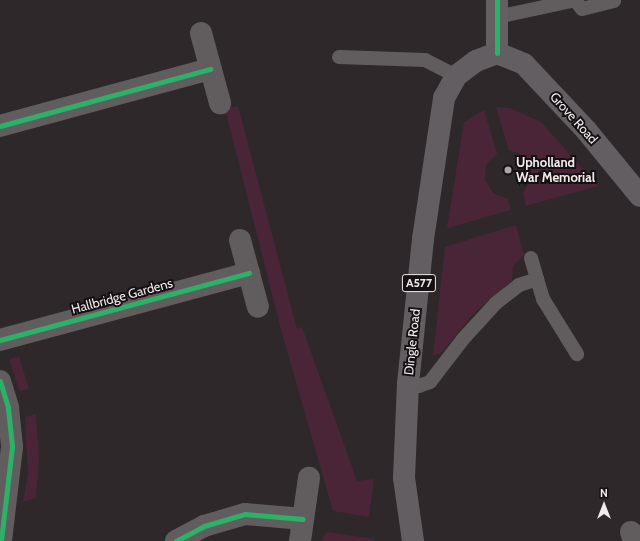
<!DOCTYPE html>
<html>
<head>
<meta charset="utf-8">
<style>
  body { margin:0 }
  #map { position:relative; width:640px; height:541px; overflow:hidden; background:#2e282b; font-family:Cabin,sans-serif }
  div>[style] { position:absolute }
  .green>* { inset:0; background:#4a2537; transform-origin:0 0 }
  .lane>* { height:14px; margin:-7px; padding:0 7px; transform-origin:7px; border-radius:7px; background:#615d5e }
  .street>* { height:22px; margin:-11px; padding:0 11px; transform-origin:11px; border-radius:11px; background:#615d5e }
  .secondary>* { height:22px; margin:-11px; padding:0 11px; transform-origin:11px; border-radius:11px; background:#646061 }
  .primary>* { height:22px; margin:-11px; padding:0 11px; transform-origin:11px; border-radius:11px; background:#635e61 }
  .cycleway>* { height:5px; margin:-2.5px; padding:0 2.5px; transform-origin:2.5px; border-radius:2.5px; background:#2db169 }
  .dots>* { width:11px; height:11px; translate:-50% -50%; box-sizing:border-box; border:2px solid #151012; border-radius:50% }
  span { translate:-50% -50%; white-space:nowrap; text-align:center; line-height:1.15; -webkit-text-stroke:4px #151012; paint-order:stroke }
  .shield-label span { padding:1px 3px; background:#151012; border:1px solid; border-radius:3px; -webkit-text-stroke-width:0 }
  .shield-label { font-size:12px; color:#f2eaed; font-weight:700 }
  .street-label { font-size:13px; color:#f2eaed }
  .poi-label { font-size:13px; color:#f2eaed; font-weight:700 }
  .left { translate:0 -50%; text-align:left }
  .north { position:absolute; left:584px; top:485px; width:40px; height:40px; -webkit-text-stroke:3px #151012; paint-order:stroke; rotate:0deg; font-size:11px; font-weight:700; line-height:16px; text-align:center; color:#f2eaed }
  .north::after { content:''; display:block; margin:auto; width:14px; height:18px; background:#f2eaed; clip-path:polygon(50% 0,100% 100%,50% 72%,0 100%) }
</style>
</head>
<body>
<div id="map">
  <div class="green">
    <i style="clip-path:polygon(238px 106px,297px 329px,302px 327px,357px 481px,374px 479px,369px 517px,333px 511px,282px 333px,225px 109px)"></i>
    <i style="clip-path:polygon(496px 107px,510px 108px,541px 122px,598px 186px,526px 206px,523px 193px,531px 180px,530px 165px,519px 153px,509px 151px)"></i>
    <i style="clip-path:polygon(484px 110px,497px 154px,486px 165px,485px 180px,493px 193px,508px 199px,511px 210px,447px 228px,464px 122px)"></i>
    <i style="clip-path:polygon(516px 225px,524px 255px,513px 266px,512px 281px,477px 310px,441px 353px,433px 356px,445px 247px)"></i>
    <i style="left:19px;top:356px;width:34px;height:10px;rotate:73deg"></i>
    <i style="clip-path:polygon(36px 414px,39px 459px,36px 498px,23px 502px,28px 474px,25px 417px)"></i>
    <i style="clip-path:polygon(326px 532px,375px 539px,374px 541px,321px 541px)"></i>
  </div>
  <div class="lane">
    <i style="left:575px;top:0;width:11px;rotate:52deg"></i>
    <i style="left:582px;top:9px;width:33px;rotate:-14deg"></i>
    <i style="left:497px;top:17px;width:81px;rotate:-12.1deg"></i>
    <i style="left:339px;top:57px;width:86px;rotate:2deg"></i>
    <i style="left:425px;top:60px;width:35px;rotate:27deg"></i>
    <i style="left:531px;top:258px;width:22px;rotate:74deg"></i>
    <i style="left:408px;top:384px;width:11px;rotate:10deg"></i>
    <i style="left:419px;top:386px;width:12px;rotate:-20deg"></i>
    <i style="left:430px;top:382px;width:54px;rotate:-52.5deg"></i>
    <i style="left:463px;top:339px;width:49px;rotate:-47.5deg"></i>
    <i style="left:496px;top:303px;width:29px;rotate:-38deg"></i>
    <i style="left:519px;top:285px;width:19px;rotate:-18deg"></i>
    <i style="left:537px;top:279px;width:21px;rotate:73deg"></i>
    <i style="left:543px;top:299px;width:65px;rotate:58.3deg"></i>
  </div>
  <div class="street">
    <i style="left:201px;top:33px;width:73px;rotate:74.8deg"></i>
    <i style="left:0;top:126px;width:218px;rotate:-15.2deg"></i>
    <i style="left:240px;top:240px;width:69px;rotate:75deg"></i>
    <i style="left:0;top:340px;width:258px;rotate:-15.1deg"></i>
    <i style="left:0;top:381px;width:28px;rotate:73deg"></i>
    <i style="left:8px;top:408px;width:39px;rotate:84deg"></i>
    <i style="left:12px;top:447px;width:95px;rotate:96.7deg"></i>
    <i style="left:631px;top:532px;width:9px;rotate:72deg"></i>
    <i style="left:176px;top:541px;width:32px;rotate:-28deg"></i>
    <i style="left:204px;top:526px;width:43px;rotate:-16.3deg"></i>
    <i style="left:245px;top:514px;width:58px;rotate:4.9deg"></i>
    <i style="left:300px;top:541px;width:64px;rotate:-81.9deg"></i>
  </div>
  <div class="secondary">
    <i style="left:497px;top:0;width:53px;rotate:90deg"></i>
  </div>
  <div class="primary">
    <i style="left:413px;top:541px;width:64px;rotate:-98.1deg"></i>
    <i style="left:404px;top:478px;width:94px;rotate:-87.6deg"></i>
    <i style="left:408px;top:384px;width:146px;rotate:-84.1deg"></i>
    <i style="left:423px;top:239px;width:143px;rotate:-81.5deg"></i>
    <i style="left:444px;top:98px;width:25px;rotate:-61deg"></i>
    <i style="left:456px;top:76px;width:25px;rotate:-37deg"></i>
    <i style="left:476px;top:61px;width:22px;rotate:-21deg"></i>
    <i style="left:497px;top:53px;width:29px;rotate:22deg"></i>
    <i style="left:524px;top:64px;width:91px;rotate:46.8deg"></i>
    <i style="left:586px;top:130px;width:85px;rotate:50.7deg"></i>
  </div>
  <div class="cycleway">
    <i style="left:497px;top:0;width:53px;rotate:90deg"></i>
    <i style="left:0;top:126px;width:218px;rotate:-15.2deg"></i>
    <i style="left:0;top:340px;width:258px;rotate:-15.1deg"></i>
    <i style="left:0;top:381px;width:28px;rotate:73deg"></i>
    <i style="left:8px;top:408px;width:39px;rotate:84deg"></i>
    <i style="left:12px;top:447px;width:95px;rotate:96.7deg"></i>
    <i style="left:176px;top:541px;width:32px;rotate:-28deg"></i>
    <i style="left:204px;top:526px;width:43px;rotate:-16.3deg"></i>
    <i style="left:245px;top:514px;width:58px;rotate:4.9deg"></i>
  </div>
  <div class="dots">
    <i style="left:508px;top:170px;background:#ada6a9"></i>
  </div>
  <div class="shield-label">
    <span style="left:419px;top:283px">A577</span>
  </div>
  <div class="street-label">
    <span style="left:574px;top:118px;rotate:48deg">Grove Road</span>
    <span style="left:122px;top:296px;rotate:-15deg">Hallbridge Gardens</span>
    <span style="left:412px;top:342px;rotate:-84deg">Dingle Road</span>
  </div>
  <div class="poi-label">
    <span class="left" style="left:516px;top:170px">Upholland<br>War Memorial</span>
  </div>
  <div class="north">N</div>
</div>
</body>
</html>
